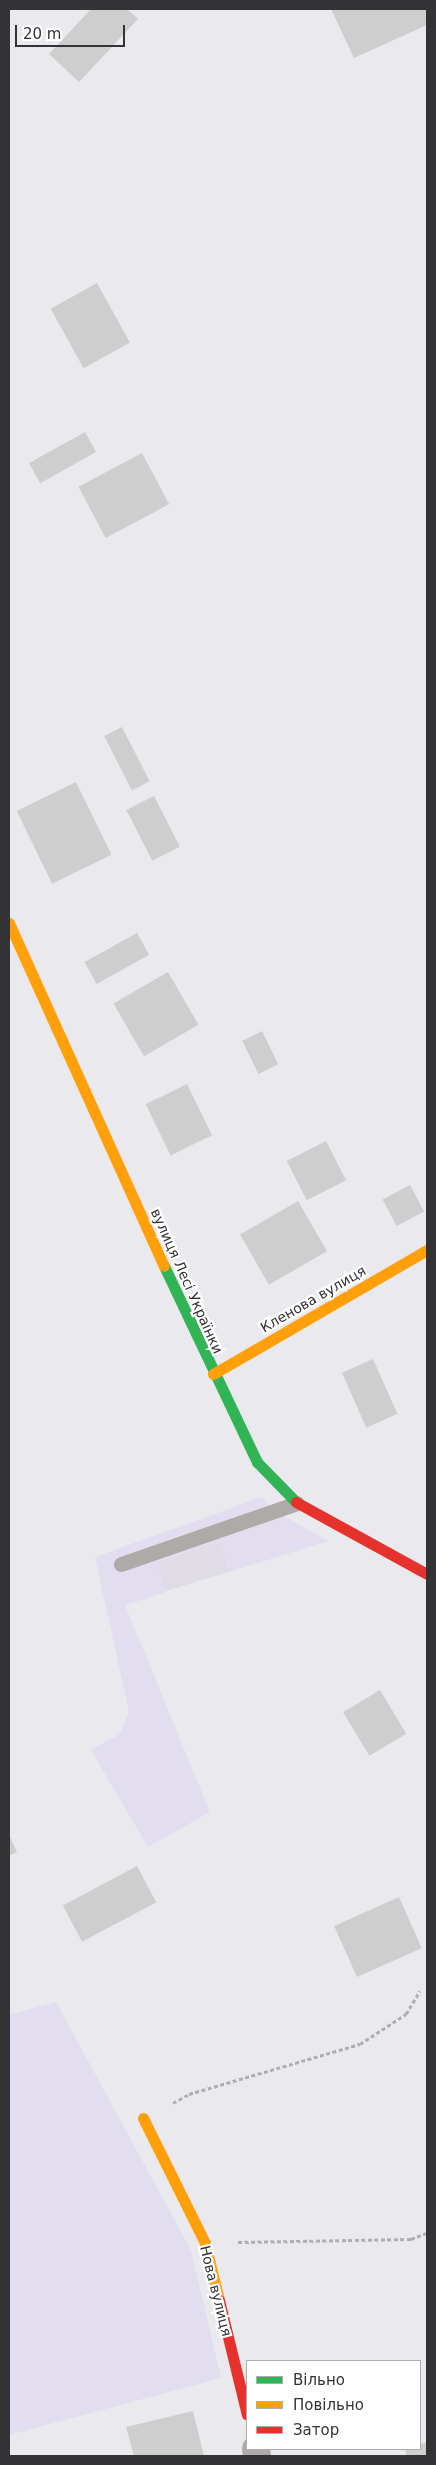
<!DOCTYPE html>
<html>
<head>
<meta charset="utf-8">
<style>
  body { margin:0 }
  #map { position:relative; width:436px; height:2465px; overflow:hidden; background:#eae9ed; font-family:"DejaVu Sans",sans-serif }
  div>[style] { position:absolute }
  .built>* { inset:0; background:#dfdce6; transform-origin:0 0 }
  .green>* { inset:0; background:#e2deef }
  .building>* { inset:0; background:#cecece; transform-origin:0 0 }
  .path>* { height:3px; margin-top:-1.5px; transform-origin:0; background:repeating-linear-gradient(90deg,#b0aeae 0 4px,transparent 0 6.5px) }
  .lane>* { height:15px; margin:-7.5px; padding:0 7.5px; transform-origin:7.5px; border-radius:7.5px; background:#aeaaa8 }
  .street>* { height:28px; margin:-14px; padding:0 14px; transform-origin:14px; border-radius:14px; background:#aeaaa8 }
  .fast>* { height:11px; margin:-5.5px; padding:0 5.5px; transform-origin:5.5px; border-radius:5.5px; background:#30b455 }
  .slow>* { height:11px; margin:-5.5px; padding:0 5.5px; transform-origin:5.5px; border-radius:5.5px; background:#ff9f0a }
  .jam>* { height:11px; margin:-5.5px; padding:0 5.5px; transform-origin:5.5px; border-radius:5.5px; background:#e5322d }
  span { translate:-50% -50%; white-space:nowrap; text-align:center; line-height:1.15; -webkit-text-stroke:4.5px #fff; paint-order:stroke }
  .street-label { font-size:14px; color:#333336 }
  .frame { position:absolute; inset:0; border:10px solid #333336; pointer-events:none }
  .legend { position:absolute; left:246px; top:2360px; width:175px; height:90px; box-sizing:border-box; background:#fff; border:1px solid #adadaf; margin:0; padding:6px 9px; list-style:none; font-size:15px; color:#333336 }
  .legend li { display:flex; align-items:center; gap:10px; height:25px }
  .legend b { width:25px; border:1px solid #adadaf }
  .scale { position:absolute; left:15px; top:25px; width:110px; height:22px; box-sizing:border-box; border:2px solid #333336; border-top:0; padding-left:6px; font-size:15px; line-height:18px; white-space:nowrap; color:#333336; -webkit-text-stroke:4px #fff; paint-order:stroke }
</style>
</head>
<body>
<div id="map">
  <div class="built">
    <i style="left:220px;top:1542px;width:31px;height:67px;rotate:73deg"></i>
  </div>
  <div class="green">
    <i style="clip-path:polygon(262px 1497px,275px 1511px,328px 1541px,229px 1572px,219px 1542px,156px 1562px,166px 1592px,125px 1605px,210px 1812px,148px 1847px,91px 1750px,120px 1734px,129px 1712px,95px 1557px)"></i>
    <i style="clip-path:polygon(56px 2002px,191px 2250px,221px 2378px,9px 2435px,9px 2015px)"></i>
  </div>
  <div class="building">
    <i style="clip-path:polygon(91px 9px,127px 9px,138px 19px,79px 82px,49px 54px)"></i>
    <i style="clip-path:polygon(331px 9px,427px 9px,427px 25px,354px 58px)"></i>
    <i style="left:97px;top:283px;width:68px;height:53px;rotate:61deg"></i>
    <i style="left:85px;top:432px;width:23px;height:64px;rotate:61deg"></i>
    <i style="left:142px;top:453px;width:58px;height:72px;rotate:62deg"></i>
    <i style="left:122px;top:727px;width:61px;height:20px;rotate:63deg"></i>
    <i style="left:76px;top:782px;width:81px;height:66px;rotate:64deg"></i>
    <i style="left:154px;top:796px;width:57px;height:31px;rotate:63deg"></i>
    <i style="left:137px;top:933px;width:25px;height:60px;rotate:61deg"></i>
    <i style="left:168px;top:972px;width:61px;height:63px;rotate:60deg"></i>
    <i style="left:262px;top:1031px;width:37px;height:22px;rotate:64deg"></i>
    <i style="left:187px;top:1084px;width:57px;height:46px;rotate:64deg"></i>
    <i style="left:326px;top:1141px;width:44px;height:44px;rotate:63deg"></i>
    <i style="left:410px;top:1185px;width:30px;height:31px;rotate:62deg"></i>
    <i style="left:298px;top:1201px;width:58px;height:67px;rotate:60deg"></i>
    <i style="left:373px;top:1359px;width:60px;height:34px;rotate:66deg"></i>
    <i style="left:380px;top:1690px;width:51px;height:43px;rotate:59deg"></i>
    <i style="clip-path:polygon(9px 1835px,17px 1852px,9px 1856px)"></i>
    <i style="left:137px;top:1866px;width:41px;height:84px;rotate:62deg"></i>
    <i style="left:399px;top:1897px;width:56px;height:71px;rotate:66deg"></i>
    <i style="clip-path:polygon(193px 2411px,204px 2456px,134px 2456px,126px 2427px)"></i>
    <i style="clip-path:polygon(427px 2442px,427px 2456px,407px 2456px,405px 2449px,420px 2449px,420px 2444px)"></i>
  </div>
  <div class="path">
    <i style="left:173px;top:2103px;width:18px;rotate:-29deg"></i>
    <i style="left:189px;top:2094px;width:178px;rotate:-16.3deg"></i>
    <i style="left:360px;top:2044px;width:55px;rotate:-33.1deg"></i>
    <i style="left:406px;top:2014px;width:27px;rotate:-59deg"></i>
    <i style="left:238px;top:2242px;width:173px;rotate:-1deg"></i>
    <i style="left:411px;top:2239px;width:17px;rotate:-21deg"></i>
  </div>
  <div class="lane">
    <i style="left:121px;top:1564px;width:186px;rotate:-19.1deg"></i>
  </div>
  <div class="street">
    <i style="left:256px;top:2449px;width:7px;rotate:82deg"></i>
  </div>
  <div class="fast">
    <i style="left:164px;top:1266px;width:217px;rotate:64.6deg"></i>
    <i style="left:257px;top:1462px;width:56px;rotate:45.7deg"></i>
  </div>
  <div class="slow">
    <i style="left:9px;top:923px;width:376px;rotate:65.7deg"></i>
    <i style="left:213px;top:1374px;width:247px;rotate:-30.1deg"></i>
    <i style="left:143px;top:2118px;width:140px;rotate:63.6deg"></i>
    <i style="left:205px;top:2243px;width:59px;rotate:76.2deg"></i>
  </div>
  <div class="jam">
    <i style="left:296px;top:1502px;width:149px;rotate:28.8deg"></i>
    <i style="left:219px;top:2300px;width:118px;rotate:76.3deg"></i>
  </div>
  <div class="street-label">
    <span style="left:187px;top:1281px;rotate:66deg">вулиця Лесі Українки</span>
    <span style="left:313px;top:1299px;rotate:-30deg">Кленова вулиця</span>
    <span style="left:216px;top:2291px;rotate:76deg">Нова вулиця</span>
  </div>
  <div class="frame"></div>
  <ul class="legend">
  <li><b style="height:6px;background:#30b455"></b>Вільно</li>
  <li><b style="height:6px;background:#ff9f0a"></b>Повільно</li>
  <li><b style="height:6px;background:#e5322d"></b>Затор</li>
  </ul>
  <div class="scale">20 m</div>
</div>
</body>
</html>
